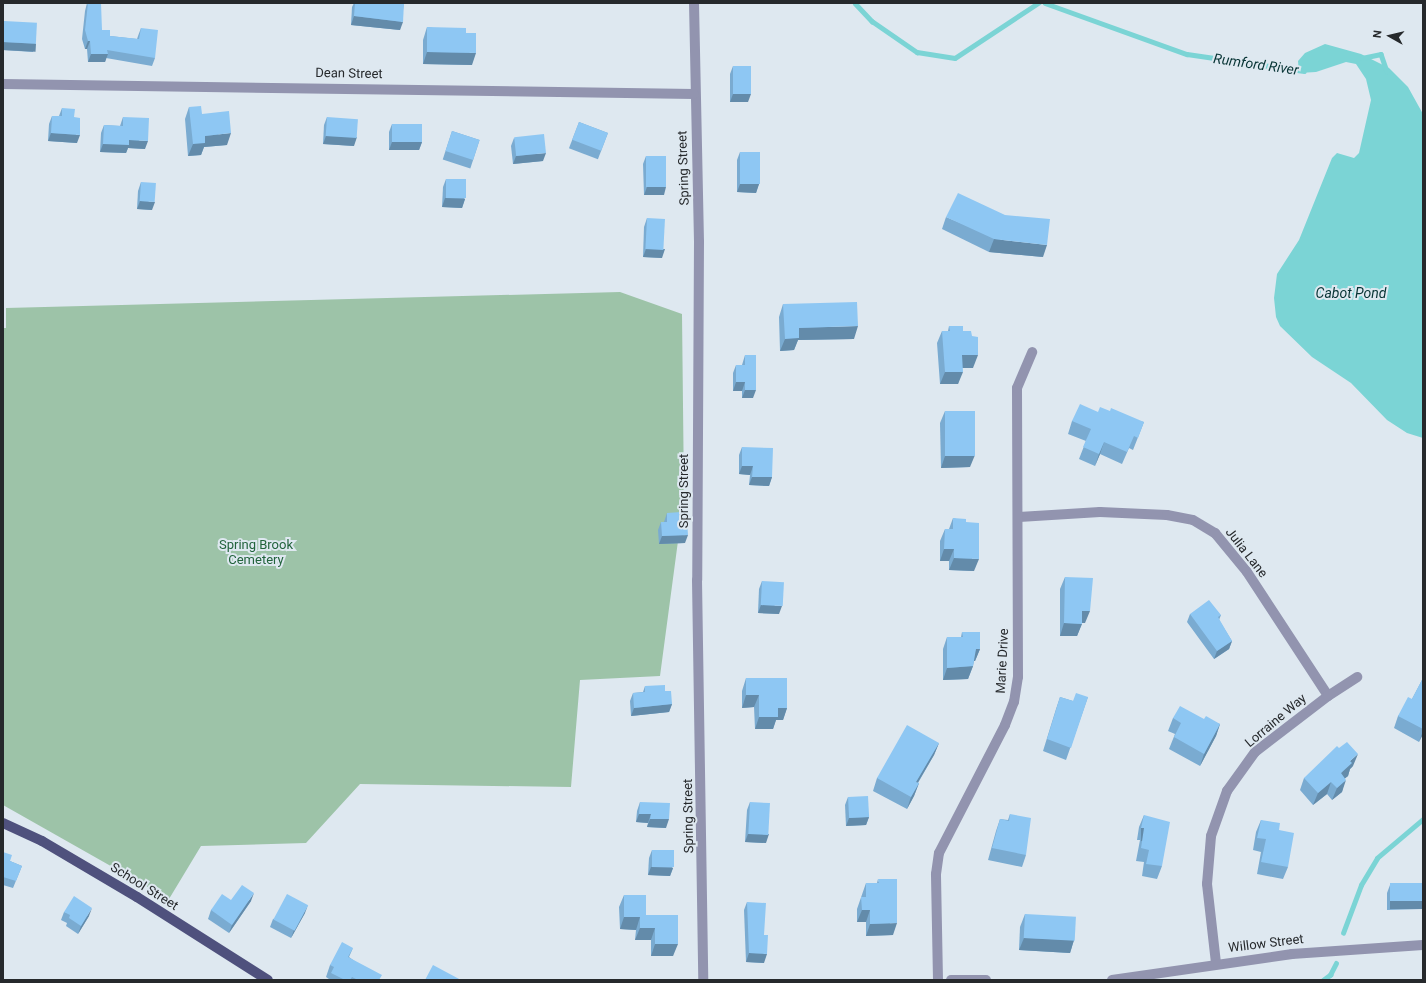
<!DOCTYPE html>
<html>
<head>
<meta charset="utf-8">
<style>
  body { margin:0 }
  #map { position:relative; width:1426px; height:983px; overflow:hidden; background:#dee8f0; font-family:Roboto,sans-serif }
  div>[style] { position:absolute }
  .green>* { inset:0; background:#9dc3a8 }
  .water>* { inset:0; background:#7bd4d5 }
  .stream>* { height:4.5px; margin:-2.25px; padding:0 2.25px; transform-origin:2.25px; border-radius:2.25px; background:#7bd4d5 }
  .minor>* { height:10px; margin:-5px; padding:0 5px; transform-origin:5px; border-radius:5px; background:#9294af }
  .major>* { height:10px; margin:-5px; padding:0 5px; transform-origin:5px; border-radius:5px; background:#4f517d }
  .wall>* { inset:0; background:#7aabd1; transform-origin:0 0 }
  .shaded-wall>* { inset:0; background:#638baa; transform-origin:0 0 }
  .building>* { inset:0; background:#8ec7f3; transform-origin:0 0 }
  span { translate:-50% -50%; white-space:nowrap; text-align:center; line-height:1.15; -webkit-text-stroke:4px #dee8f0; paint-order:stroke }
  .street-label { font-size:13px; color:#26292c }
  .park-label { font-size:13px; color:#22633c }
  .water-label { font-size:14px; color:#063334; font-style:italic }
  .frame { position:absolute; inset:0; border:4px solid #26292c; pointer-events:none }
  .north { position:absolute; left:1370px; top:16px; width:40px; height:40px; -webkit-text-stroke:3px #dee8f0; paint-order:stroke; rotate:278deg; font-size:11px; font-weight:700; line-height:16px; text-align:center; color:#26292c }
  .north::after { content:''; display:block; margin:auto; width:14px; height:18px; background:#26292c; clip-path:polygon(50% 0,100% 100%,50% 72%,0 100%) }
</style>
</head>
<body>
<div id="map">
  <div class="green">
    <i style="clip-path:polygon(620px 292px,682px 314px,684px 496px,660px 676px,580px 680px,571px 787px,360px 784px,306px 843px,201px 846px,169px 899px,3px 805px,3px 328px,6px 328px,6px 308px)"></i>
  </div>
  <div class="water">
    <i style="clip-path:polygon(1325px 44px,1361px 54px,1389px 68px,1408px 87px,1423px 114px,1423px 438px,1407px 433px,1387px 420px,1351px 383px,1312px 357px,1280px 326px,1276px 317px,1274px 298px,1277px 274px,1299px 240px,1332px 158px,1337px 153px,1354px 158px,1359px 153px,1371px 100px,1366px 79px,1356px 64px,1346px 62px,1316px 72px,1299px 73px,1298px 61px,1305px 53px)"></i>
  </div>
  <div class="stream">
    <i style="left:855px;top:3px;width:25px;rotate:47deg"></i>
    <i style="left:872px;top:21px;width:55px;rotate:34.6deg"></i>
    <i style="left:917px;top:52px;width:38px;rotate:9deg"></i>
    <i style="left:955px;top:58px;width:100px;rotate:-33.5deg"></i>
    <i style="left:1045px;top:3px;width:151px;rotate:19.8deg"></i>
    <i style="left:1187px;top:54px;width:118px;rotate:8.3deg"></i>
    <i style="left:1362px;top:58px;width:19px;rotate:-12deg"></i>
    <i style="left:1381px;top:54px;width:18px;rotate:71deg"></i>
    <i style="left:1343px;top:933px;width:51px;rotate:-69.4deg"></i>
    <i style="left:1361px;top:885px;width:31px;rotate:-59deg"></i>
    <i style="left:1377px;top:858px;width:60px;rotate:-40.3deg"></i>
    <i style="left:1323px;top:980px;width:9px;rotate:-36deg"></i>
    <i style="left:1330px;top:975px;width:13px;rotate:-63deg"></i>
  </div>
  <div class="minor">
    <i style="left:694px;top:3px;width:239px;rotate:88.8deg"></i>
    <i style="left:699px;top:242px;width:338px;rotate:90.3deg"></i>
    <i style="left:697px;top:580px;width:400px;rotate:89.1deg"></i>
    <i style="left:3px;top:84px;width:691px;rotate:0.83deg"></i>
    <i style="left:1019px;top:517px;width:81px;rotate:-3.5deg"></i>
    <i style="left:1100px;top:512px;width:67px;rotate:2.6deg"></i>
    <i style="left:1167px;top:515px;width:26px;rotate:11deg"></i>
    <i style="left:1193px;top:520px;width:26px;rotate:31deg"></i>
    <i style="left:1215px;top:533px;width:50px;rotate:50.6deg"></i>
    <i style="left:1247px;top:572px;width:148px;rotate:56.8deg"></i>
    <i style="left:1216px;top:963px;width:80px;rotate:-96.5deg"></i>
    <i style="left:1207px;top:884px;width:48px;rotate:-85.2deg"></i>
    <i style="left:1211px;top:836px;width:48px;rotate:-70.4deg"></i>
    <i style="left:1227px;top:791px;width:48px;rotate:-54.3deg"></i>
    <i style="left:1255px;top:752px;width:92px;rotate:-37.5deg"></i>
    <i style="left:1328px;top:696px;width:35px;rotate:-33deg"></i>
    <i style="left:938px;top:980px;width:106px;rotate:-91.1deg"></i>
    <i style="left:936px;top:874px;width:21px;rotate:-82deg"></i>
    <i style="left:939px;top:853px;width:144px;rotate:-62.7deg"></i>
    <i style="left:1005px;top:725px;width:25px;rotate:-69deg"></i>
    <i style="left:1014px;top:702px;width:25px;rotate:-81deg"></i>
    <i style="left:1018px;top:677px;width:289px;rotate:-90.2deg"></i>
    <i style="left:1017px;top:388px;width:39px;rotate:-67deg"></i>
    <i style="left:951px;top:980px;width:35px"></i>
    <i style="left:1112px;top:980px;width:182px;rotate:-8.2deg"></i>
    <i style="left:1292px;top:954px;width:131px;rotate:-3.9deg"></i>
  </div>
  <div class="major">
    <i style="left:3px;top:823px;width:43px;rotate:24.8deg"></i>
    <i style="left:42px;top:841px;width:110px;rotate:30.5deg"></i>
    <i style="left:137px;top:897px;width:155px;rotate:32.4deg"></i>
  </div>
  <div class="wall">
    <i style="clip-path:polygon(87px 3px,102px 30px,110px 36px,137px 39px,138px 36px,141px 28px,155px 58px,152px 66px,106px 58px,105px 62px,88px 62px,87px 49px,85px 49px,82px 39px,85px 11px)"></i>
    <i style="clip-path:polygon(354px 3px,404px 3px,400px 30px,351px 25px,352px 7px)"></i>
    <i style="clip-path:polygon(4px 21px,36px 44px,33px 52px,3px 50px,3px 24px)"></i>
    <i style="clip-path:polygon(427px 27px,466px 33px,472px 65px,423px 64px,423px 40px)"></i>
    <i style="clip-path:polygon(733px 66px,748px 102px,730px 102px,730px 74px)"></i>
    <i style="clip-path:polygon(189px 107px,202px 114px,227px 145px,204px 147px,201px 155px,188px 156px,185px 119px)"></i>
    <i style="clip-path:polygon(62px 108px,74px 117px,77px 143px,48px 141px,49px 124px,52px 116px,59px 116px)"></i>
    <i style="clip-path:polygon(123px 117px,145px 149px,128px 148px,126px 153px,100px 152px,101px 133px,104px 125px,120px 126px)"></i>
    <i style="clip-path:polygon(327px 117px,354px 146px,323px 144px,324px 125px)"></i>
    <i style="left:579px;top:122px;width:31px;height:28px;rotate:21deg"></i>
    <i style="clip-path:polygon(392px 124px,422px 142px,419px 150px,389px 150px,389px 132px)"></i>
    <i style="left:452px;top:131px;width:29px;height:30px;rotate:18deg"></i>
    <i style="clip-path:polygon(514px 138px,543px 161px,513px 164px,511px 146px)"></i>
    <i style="clip-path:polygon(740px 152px,759px 184px,756px 193px,737px 192px,737px 160px)"></i>
    <i style="clip-path:polygon(646px 156px,664px 195px,644px 195px,643px 164px)"></i>
    <i style="clip-path:polygon(446px 179px,465px 199px,462px 208px,442px 207px,443px 187px)"></i>
    <i style="clip-path:polygon(141px 182px,152px 210px,137px 209px,138px 191px)"></i>
    <i style="clip-path:polygon(946px 217px,1043px 257px,989px 252px,942px 229px)"></i>
    <i style="clip-path:polygon(647px 218px,662px 258px,643px 257px,644px 227px)"></i>
    <i style="clip-path:polygon(783px 304px,854px 339px,798px 340px,794px 350px,780px 351px,779px 317px)"></i>
    <i style="clip-path:polygon(949px 326px,963px 331px,973px 368px,962px 368px,958px 384px,940px 384px,937px 343px,942px 331px,948px 331px)"></i>
    <i style="clip-path:polygon(745px 355px,753px 398px,742px 398px,742px 391px,733px 391px,733px 373px,736px 365px,742px 365px)"></i>
    <i style="clip-path:polygon(945px 411px,970px 467px,941px 468px,940px 423px)"></i>
    <i style="clip-path:polygon(1098px 412px,1144px 422px,1133px 450px,1129px 448px,1122px 464px,1100px 454px,1095px 466px,1079px 459px,1086px 441px,1068px 434px,1072px 421px)"></i>
    <i style="clip-path:polygon(742px 447px,772px 477px,769px 486px,749px 485px,750px 475px,739px 474px,739px 455px)"></i>
    <i style="clip-path:polygon(667px 513px,681px 522px,685px 543px,659px 544px,658px 530px,661px 522px,664px 522px)"></i>
    <i style="clip-path:polygon(953px 518px,966px 522px,974px 571px,949px 570px,949px 561px,940px 561px,940px 541px,945px 529px,949px 529px)"></i>
    <i style="clip-path:polygon(1065px 577px,1085px 623px,1082px 623px,1077px 636px,1060px 636px,1060px 589px)"></i>
    <i style="clip-path:polygon(762px 581px,779px 614px,758px 613px,759px 589px)"></i>
    <i style="clip-path:polygon(1190px 614px,1221px 615px,1219px 620px,1232px 641px,1229px 649px,1214px 659px,1187px 622px)"></i>
    <i style="clip-path:polygon(962px 632px,980px 649px,975px 661px,974px 661px,973px 666px,968px 679px,943px 680px,943px 649px,947px 637px,961px 637px)"></i>
    <i style="clip-path:polygon(746px 678px,787px 708px,783px 720px,776px 720px,773px 729px,755px 729px,754px 707px,742px 708px,742px 691px)"></i>
    <i style="clip-path:polygon(1423px 678px,1423px 734px,1419px 742px,1394px 728px,1398px 716px,1412px 699px)"></i>
    <i style="clip-path:polygon(645px 686px,665px 691px,672px 704px,669px 712px,631px 716px,630px 701px,633px 693px,643px 692px)"></i>
    <i style="clip-path:polygon(1060px 697px,1073px 701px,1088px 697px,1066px 760px,1043px 751px,1056px 709px)"></i>
    <i style="clip-path:polygon(1173px 718px,1204px 719px,1220px 724px,1216px 736px,1200px 766px,1169px 749px,1175px 734px,1168px 731px)"></i>
    <i style="clip-path:polygon(939px 743px,934px 755px,918px 783px,919px 783px,914px 796px,907px 809px,873px 791px,877px 778px)"></i>
    <i style="clip-path:polygon(1353px 766px,1350px 769px,1348px 776px,1345px 778px,1342px 792px,1332px 800px,1327px 794px,1313px 805px,1300px 790px,1304px 778px)"></i>
    <i style="clip-path:polygon(848px 797px,869px 817px,866px 825px,846px 826px,845px 805px)"></i>
    <i style="clip-path:polygon(640px 802px,666px 828px,647px 827px,648px 823px,636px 822px,637px 811px)"></i>
    <i style="clip-path:polygon(750px 802px,766px 843px,745px 842px,747px 810px)"></i>
    <i style="clip-path:polygon(1010px 814px,1026px 855px,1022px 867px,988px 860px,996px 831px,1000px 819px,1008px 820px)"></i>
    <i style="clip-path:polygon(1144px 815px,1162px 866px,1157px 879px,1142px 876px,1144px 862px,1136px 861px,1140px 840px,1137px 840px,1139px 827px)"></i>
    <i style="clip-path:polygon(1261px 820px,1279px 830px,1288px 867px,1283px 879px,1257px 874px,1261px 852px,1253px 850px,1256px 832px)"></i>
    <i style="clip-path:polygon(652px 850px,673px 868px,670px 876px,648px 875px,649px 858px)"></i>
    <i style="clip-path:polygon(3px 852px,10px 861px,22px 866px,13px 888px,3px 885px)"></i>
    <i style="clip-path:polygon(878px 879px,893px 935px,866px 936px,866px 922px,857px 922px,857px 909px,866px 883px,877px 883px)"></i>
    <i style="clip-path:polygon(1423px 883px,1423px 909px,1387px 910px,1387px 893px,1390px 885px)"></i>
    <i style="clip-path:polygon(624px 895px,646px 915px,678px 915px,673px 956px,651px 956px,651px 940px,635px 940px,636px 930px,620px 929px,619px 907px)"></i>
    <i style="clip-path:polygon(231px 900px,251px 901px,229px 933px,208px 919px,211px 910px)"></i>
    <i style="clip-path:polygon(747px 902px,764px 935px,764px 963px,746px 962px,744px 910px)"></i>
    <i style="clip-path:polygon(64px 912px,89px 916px,78px 934px,66px 926px,67px 923px,61px 920px)"></i>
    <i style="clip-path:polygon(305px 913px,291px 938px,270px 927px,273px 919px)"></i>
    <i style="clip-path:polygon(1025px 914px,1074px 940px,1070px 953px,1019px 950px,1020px 927px)"></i>
    <i style="clip-path:polygon(353px 948px,349px 957px,380px 980px,328px 980px,329px 979px,326px 977px,330px 965px)"></i>
  </div>
  <div class="shaded-wall">
    <i style="clip-path:polygon(354px 16px,403px 22px,400px 30px,351px 25px)"></i>
    <i style="clip-path:polygon(88px 41px,90px 41px,87px 49px,85px 49px)"></i>
    <i style="left:3px;top:42px;width:33px;height:8px;rotate:3deg"></i>
    <i style="clip-path:polygon(427px 52px,476px 53px,472px 65px,423px 64px)"></i>
    <i style="clip-path:polygon(91px 54px,108px 54px,105px 62px,88px 62px)"></i>
    <i style="clip-path:polygon(733px 94px,751px 94px,748px 102px,730px 102px)"></i>
    <i style="clip-path:polygon(51px 133px,80px 135px,77px 143px,48px 141px)"></i>
    <i style="clip-path:polygon(231px 133px,227px 145px,204px 147px,201px 155px,188px 156px,193px 144px,205px 136px)"></i>
    <i style="clip-path:polygon(326px 136px,357px 137px,354px 146px,323px 144px)"></i>
    <i style="clip-path:polygon(129px 140px,148px 141px,145px 149px,128px 148px,126px 153px,100px 152px,103px 144px)"></i>
    <i style="clip-path:polygon(392px 142px,422px 142px,419px 150px,389px 150px)"></i>
    <i style="clip-path:polygon(546px 153px,543px 161px,513px 164px,516px 156px)"></i>
    <i style="clip-path:polygon(740px 184px,759px 184px,756px 193px,737px 192px)"></i>
    <i style="clip-path:polygon(647px 187px,666px 187px,664px 195px,644px 195px)"></i>
    <i style="clip-path:polygon(445px 198px,465px 199px,462px 208px,442px 207px)"></i>
    <i style="clip-path:polygon(140px 201px,155px 202px,152px 210px,137px 209px)"></i>
    <i style="clip-path:polygon(994px 239px,1047px 245px,1043px 257px,989px 252px)"></i>
    <i style="clip-path:polygon(646px 249px,665px 249px,662px 258px,643px 257px)"></i>
    <i style="clip-path:polygon(858px 326px,854px 339px,798px 340px,794px 350px,780px 351px,785px 339px,799px 328px)"></i>
    <i style="clip-path:polygon(962px 355px,978px 355px,973px 368px,958px 368px)"></i>
    <i style="clip-path:polygon(945px 372px,963px 372px,958px 384px,940px 384px)"></i>
    <i style="clip-path:polygon(736px 382px,745px 382px,742px 391px,733px 391px)"></i>
    <i style="clip-path:polygon(745px 390px,756px 390px,753px 398px,742px 398px)"></i>
    <i style="clip-path:polygon(1104px 442px,1100px 454px,1095px 466px,1099px 454px)"></i>
    <i style="clip-path:polygon(975px 455px,970px 467px,941px 468px,945px 456px)"></i>
    <i style="clip-path:polygon(742px 466px,753px 466px,750px 475px,739px 474px)"></i>
    <i style="clip-path:polygon(752px 477px,772px 477px,769px 486px,749px 485px)"></i>
    <i style="clip-path:polygon(688px 535px,685px 543px,659px 544px,662px 536px)"></i>
    <i style="clip-path:polygon(944px 549px,954px 549px,949px 561px,940px 561px)"></i>
    <i style="clip-path:polygon(954px 558px,979px 559px,974px 571px,949px 570px)"></i>
    <i style="clip-path:polygon(761px 605px,782px 606px,779px 614px,758px 613px)"></i>
    <i style="clip-path:polygon(1082px 611px,1090px 611px,1085px 623px,1078px 623px)"></i>
    <i style="clip-path:polygon(1064px 623px,1082px 624px,1077px 636px,1060px 636px)"></i>
    <i style="clip-path:polygon(1232px 641px,1229px 649px,1214px 659px,1217px 651px)"></i>
    <i style="clip-path:polygon(976px 649px,980px 649px,975px 661px,971px 661px)"></i>
    <i style="clip-path:polygon(973px 666px,968px 679px,943px 680px,947px 668px)"></i>
    <i style="clip-path:polygon(746px 695px,759px 695px,754px 707px,742px 708px)"></i>
    <i style="clip-path:polygon(672px 704px,669px 712px,631px 716px,634px 708px)"></i>
    <i style="clip-path:polygon(778px 708px,787px 708px,783px 720px,776px 720px,773px 729px,755px 729px,759px 717px)"></i>
    <i style="clip-path:polygon(1220px 724px,1216px 736px,1200px 766px,1204px 754px)"></i>
    <i style="clip-path:polygon(1423px 731px,1423px 734px,1419px 742px)"></i>
    <i style="clip-path:polygon(939px 743px,934px 755px,911px 794px,916px 782px)"></i>
    <i style="clip-path:polygon(1358px 754px,1353px 766px,1350px 769px,1348px 776px,1337px 785px,1341px 773px,1350px 761px)"></i>
    <i style="clip-path:polygon(1346px 780px,1342px 792px,1332px 800px,1337px 788px)"></i>
    <i style="clip-path:polygon(1331px 782px,1327px 794px,1313px 805px,1318px 793px)"></i>
    <i style="clip-path:polygon(919px 783px,914px 796px,907px 809px,911px 797px)"></i>
    <i style="clip-path:polygon(639px 814px,651px 814px,648px 823px,636px 822px)"></i>
    <i style="clip-path:polygon(869px 817px,866px 825px,846px 826px,849px 818px)"></i>
    <i style="clip-path:polygon(650px 819px,669px 819px,666px 828px,647px 827px)"></i>
    <i style="left:1141px;top:828px;width:3px;height:13px"></i>
    <i style="clip-path:polygon(748px 834px,769px 834px,766px 843px,745px 842px)"></i>
    <i style="clip-path:polygon(651px 867px,673px 868px,670px 876px,648px 875px)"></i>
    <i style="clip-path:polygon(254px 893px,251px 901px,229px 933px,232px 925px)"></i>
    <i style="left:1423px;top:901px;width:8px;height:33px;rotate:90deg"></i>
    <i style="clip-path:polygon(308px 905px,305px 913px,291px 938px,294px 930px)"></i>
    <i style="clip-path:polygon(92px 908px,89px 916px,78px 934px,81px 926px)"></i>
    <i style="clip-path:polygon(862px 910px,870px 910px,866px 922px,857px 922px)"></i>
    <i style="clip-path:polygon(624px 917px,640px 917px,636px 930px,620px 929px)"></i>
    <i style="clip-path:polygon(897px 923px,893px 935px,866px 936px,870px 924px)"></i>
    <i style="clip-path:polygon(640px 928px,655px 928px,651px 940px,635px 940px)"></i>
    <i style="clip-path:polygon(1024px 938px,1074px 940px,1070px 953px,1019px 950px)"></i>
    <i style="clip-path:polygon(655px 944px,678px 944px,673px 956px,651px 956px)"></i>
    <i style="clip-path:polygon(749px 953px,767px 954px,764px 963px,746px 962px)"></i>
  </div>
  <div class="building">
    <i style="clip-path:polygon(88px 3px,101px 3px,102px 30px,110px 30px,110px 36px,139px 39px,141px 28px,158px 30px,155px 58px,107px 50px,108px 54px,91px 54px,90px 41px,88px 41px,85px 30px)"></i>
    <i style="clip-path:polygon(355px 3px,404px 3px,403px 22px,354px 16px)"></i>
    <i style="left:4px;top:21px;width:33px;height:21px;rotate:3deg"></i>
    <i style="clip-path:polygon(427px 27px,466px 28px,466px 33px,476px 33px,476px 53px,427px 52px)"></i>
    <i style="left:733px;top:66px;width:18px;height:28px"></i>
    <i style="clip-path:polygon(201px 106px,202px 114px,229px 111px,231px 133px,205px 136px,205px 143px,193px 144px,189px 107px)"></i>
    <i style="clip-path:polygon(62px 108px,75px 109px,74px 117px,80px 118px,80px 135px,51px 133px,52px 116px,62px 116px)"></i>
    <i style="clip-path:polygon(123px 117px,149px 118px,148px 141px,129px 140px,129px 145px,103px 144px,104px 125px,123px 126px)"></i>
    <i style="left:327px;top:117px;width:31px;height:19px;rotate:4deg"></i>
    <i style="left:579px;top:122px;width:31px;height:19px;rotate:21deg"></i>
    <i style="left:392px;top:124px;width:30px;height:18px"></i>
    <i style="left:452px;top:131px;width:29px;height:21px;rotate:18deg"></i>
    <i style="left:544px;top:134px;width:19px;height:30px;rotate:84deg"></i>
    <i style="left:740px;top:152px;width:20px;height:32px"></i>
    <i style="left:646px;top:156px;width:20px;height:31px"></i>
    <i style="left:446px;top:179px;width:20px;height:19px"></i>
    <i style="left:141px;top:182px;width:15px;height:19px;rotate:4deg"></i>
    <i style="clip-path:polygon(958px 193px,1005px 215px,1050px 219px,1047px 245px,994px 239px,946px 217px)"></i>
    <i style="left:647px;top:218px;width:18px;height:31px;rotate:3deg"></i>
    <i style="clip-path:polygon(857px 302px,858px 326px,799px 328px,799px 338px,785px 339px,783px 304px)"></i>
    <i style="clip-path:polygon(949px 326px,963px 326px,963px 331px,971px 331px,972px 336px,978px 337px,978px 355px,962px 355px,963px 372px,945px 372px,942px 331px,950px 331px)"></i>
    <i style="clip-path:polygon(745px 355px,756px 355px,756px 390px,745px 390px,745px 382px,736px 382px,736px 365px,745px 365px)"></i>
    <i style="clip-path:polygon(1080px 404px,1098px 412px,1100px 407px,1110px 411px,1111px 408px,1144px 422px,1138px 438px,1134px 436px,1127px 452px,1104px 442px,1099px 454px,1083px 447px,1091px 429px,1072px 421px)"></i>
    <i style="left:945px;top:411px;width:30px;height:45px"></i>
    <i style="clip-path:polygon(742px 447px,773px 448px,772px 477px,752px 477px,753px 466px,742px 466px)"></i>
    <i style="clip-path:polygon(681px 512px,681px 522px,687px 521px,688px 535px,662px 536px,661px 522px,667px 522px,667px 513px)"></i>
    <i style="clip-path:polygon(953px 518px,966px 519px,966px 522px,979px 523px,979px 559px,954px 558px,954px 549px,944px 549px,945px 529px,953px 529px)"></i>
    <i style="clip-path:polygon(1065px 577px,1093px 578px,1090px 611px,1082px 611px,1082px 624px,1064px 623px)"></i>
    <i style="left:762px;top:581px;width:22px;height:24px;rotate:3deg"></i>
    <i style="clip-path:polygon(1209px 600px,1221px 615px,1218px 617px,1232px 641px,1217px 651px,1190px 614px)"></i>
    <i style="clip-path:polygon(962px 632px,980px 632px,980px 649px,976px 649px,973px 666px,947px 668px,947px 637px,963px 637px)"></i>
    <i style="clip-path:polygon(746px 678px,787px 678px,787px 708px,778px 708px,778px 717px,759px 717px,759px 695px,746px 695px)"></i>
    <i style="clip-path:polygon(1423px 678px,1423px 729px,1398px 716px,1408px 697px,1412px 699px)"></i>
    <i style="clip-path:polygon(665px 685px,665px 691px,671px 691px,672px 704px,634px 708px,633px 693px,645px 692px,645px 686px)"></i>
    <i style="clip-path:polygon(1076px 693px,1088px 697px,1071px 748px,1047px 739px,1060px 697px,1073px 701px)"></i>
    <i style="clip-path:polygon(1180px 706px,1204px 719px,1206px 716px,1220px 724px,1204px 754px,1174px 737px,1181px 723px,1173px 718px)"></i>
    <i style="clip-path:polygon(907px 725px,939px 743px,916px 782px,919px 783px,911px 797px,877px 778px)"></i>
    <i style="clip-path:polygon(1347px 742px,1358px 754px,1350px 761px,1352px 763px,1341px 773px,1346px 780px,1337px 788px,1331px 782px,1318px 793px,1304px 778px,1337px 746px,1339px 748px)"></i>
    <i style="left:868px;top:796px;width:21px;height:20px;rotate:87deg"></i>
    <i style="clip-path:polygon(640px 802px,670px 803px,669px 819px,650px 819px,651px 814px,639px 814px)"></i>
    <i style="left:750px;top:802px;width:20px;height:32px;rotate:3deg"></i>
    <i style="clip-path:polygon(1010px 814px,1031px 818px,1026px 855px,992px 848px,1000px 819px,1009px 821px)"></i>
    <i style="clip-path:polygon(1144px 815px,1170px 822px,1162px 866px,1146px 864px,1149px 850px,1141px 848px,1144px 828px,1141px 828px)"></i>
    <i style="clip-path:polygon(1261px 820px,1280px 823px,1279px 830px,1294px 833px,1288px 867px,1261px 862px,1266px 839px,1257px 838px)"></i>
    <i style="left:652px;top:850px;width:22px;height:17px"></i>
    <i style="clip-path:polygon(3px 852px,12px 855px,10px 861px,22px 866px,16px 881px,3px 877px)"></i>
    <i style="clip-path:polygon(878px 879px,897px 879px,897px 923px,870px 924px,870px 910px,862px 910px,861px 897px,866px 897px,866px 883px,879px 883px)"></i>
    <i style="left:1423px;top:883px;width:18px;height:33px;rotate:90deg"></i>
    <i style="clip-path:polygon(242px 885px,254px 893px,232px 925px,211px 910px,222px 894px,231px 900px)"></i>
    <i style="left:287px;top:894px;width:24px;height:29px;rotate:28deg"></i>
    <i style="clip-path:polygon(624px 895px,646px 895px,646px 915px,678px 915px,678px 944px,655px 944px,655px 928px,640px 928px,640px 917px,624px 917px)"></i>
    <i style="clip-path:polygon(74px 896px,92px 908px,81px 926px,69px 918px,70px 915px,64px 912px)"></i>
    <i style="clip-path:polygon(747px 902px,766px 903px,764px 935px,768px 935px,767px 954px,749px 953px)"></i>
    <i style="left:1025px;top:914px;width:51px;height:24px;rotate:3deg"></i>
    <i style="clip-path:polygon(342px 942px,353px 948px,348px 957px,382px 975px,379px 980px,367px 980px,364px 979px,364px 980px,358px 980px,352px 977px,350px 980px,345px 980px,331px 973px,334px 967px,330px 965px)"></i>
    <i style="clip-path:polygon(433px 965px,461px 980px,425px 980px)"></i>
  </div>
  <div class="street-label">
    <span style="left:349px;top:74px;rotate:1deg">Dean Street</span>
    <span style="left:684px;top:168px;rotate:-92deg">Spring Street</span>
    <span style="left:684px;top:491px;rotate:-90deg">Spring Street</span>
    <span style="left:1246px;top:553px;rotate:52deg">Julia Lane</span>
    <span style="left:1003px;top:661px;rotate:-87deg">Marie Drive</span>
    <span style="left:1276px;top:721px;rotate:-40deg">Lorraine Way</span>
    <span style="left:689px;top:816px;rotate:-91deg">Spring Street</span>
    <span style="left:144px;top:887px;rotate:32deg">School Street</span>
    <span style="left:1266px;top:944px;rotate:-7deg">Willow Street</span>
  </div>
  <div class="park-label">
    <span style="left:256px;top:553px">Spring Brook<br>Cemetery</span>
  </div>
  <div class="water-label">
    <span style="left:1256px;top:64px;rotate:8deg">Rumford River</span>
    <span style="left:1351px;top:293px">Cabot Pond</span>
  </div>
  <div class="frame"></div>
  <div class="north">N</div>
</div>
</body>
</html>
